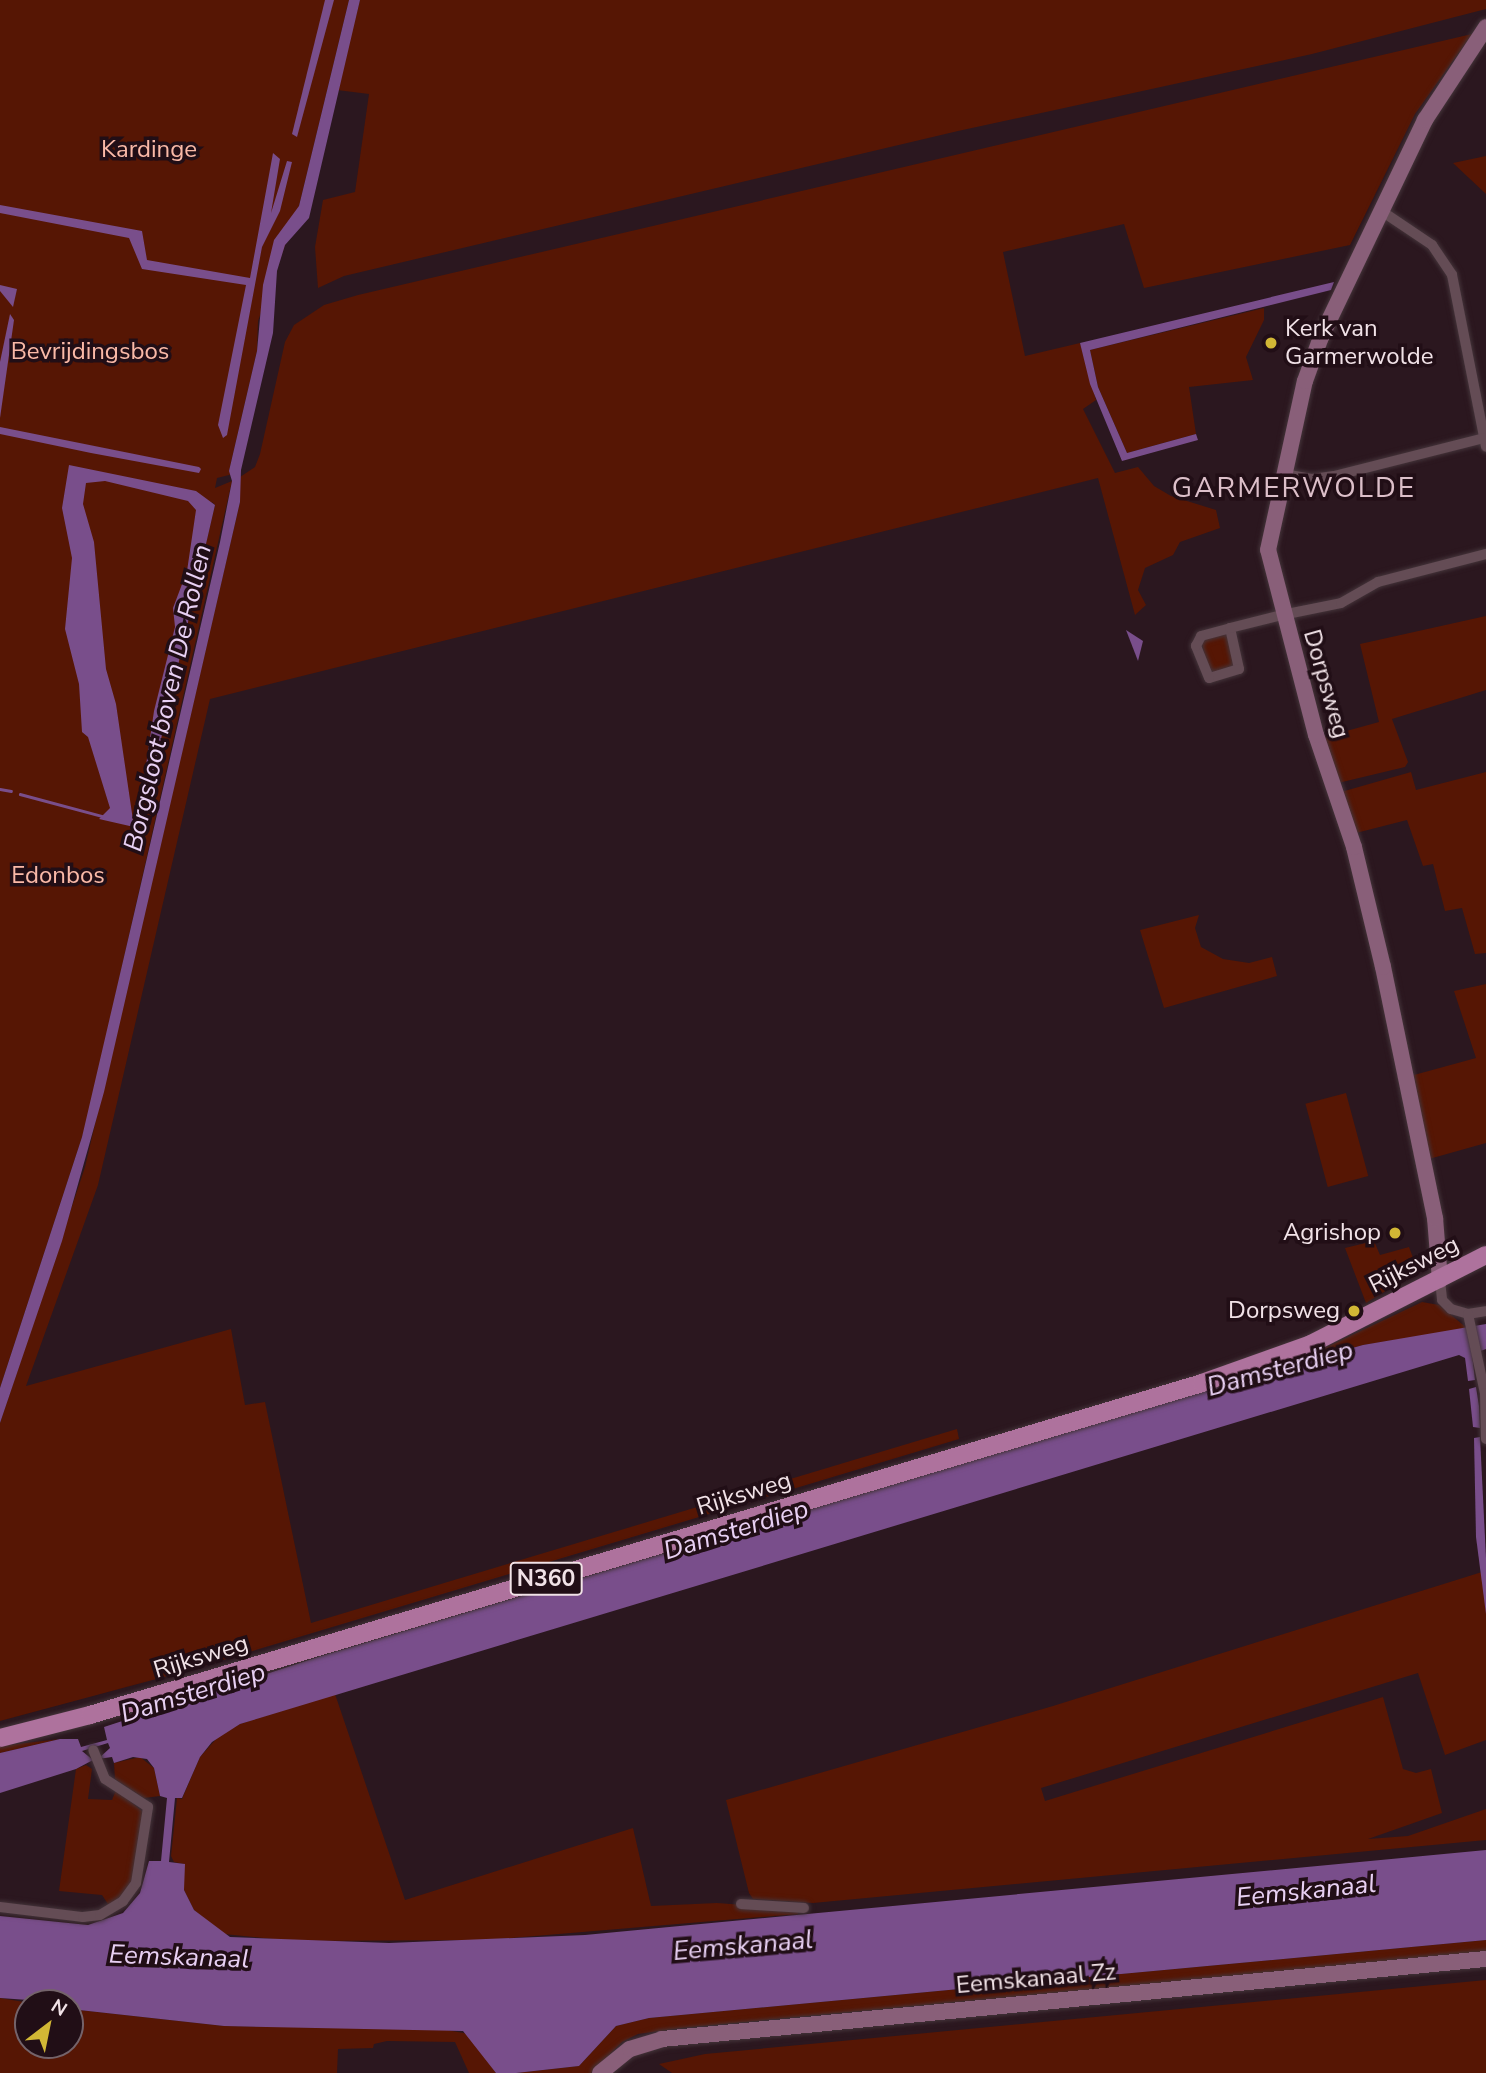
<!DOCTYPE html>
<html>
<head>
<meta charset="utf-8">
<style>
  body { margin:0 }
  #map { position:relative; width:1486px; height:2073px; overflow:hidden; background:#2b171f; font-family:"Nunito Sans",sans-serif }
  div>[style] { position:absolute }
  .green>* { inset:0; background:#561604; transform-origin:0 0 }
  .water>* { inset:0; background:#794e8b }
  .stream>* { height:2.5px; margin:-1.25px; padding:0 1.25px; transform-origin:1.25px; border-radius:1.25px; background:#794e8b }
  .roads { filter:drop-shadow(0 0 2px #44343a) drop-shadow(0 0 2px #44343a) }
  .street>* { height:10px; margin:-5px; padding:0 5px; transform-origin:5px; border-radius:5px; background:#644c55 }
  .secondary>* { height:16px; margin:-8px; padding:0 8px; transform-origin:8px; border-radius:8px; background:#895f79 }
  .primary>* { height:18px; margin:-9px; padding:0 9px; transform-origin:9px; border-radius:9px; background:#ae729d }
  .dots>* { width:19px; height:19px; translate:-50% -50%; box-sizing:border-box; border:4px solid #210e16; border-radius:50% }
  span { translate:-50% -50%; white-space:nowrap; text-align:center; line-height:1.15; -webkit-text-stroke:7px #210e16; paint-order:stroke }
  .shield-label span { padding:2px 5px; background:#210e16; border:2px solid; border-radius:5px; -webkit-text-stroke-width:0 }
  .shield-label { font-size:23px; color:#f1e2e7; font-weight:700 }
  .park-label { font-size:24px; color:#fab9a7 }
  .poi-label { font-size:24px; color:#f1e2e7 }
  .left { translate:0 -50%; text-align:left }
  .right { translate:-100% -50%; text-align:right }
  .street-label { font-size:24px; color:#f1e2e7 }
  .water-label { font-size:26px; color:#e8d0f3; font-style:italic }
  .quarter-label { font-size:28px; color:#dcbfc9; letter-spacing:2px }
  .north { position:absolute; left:14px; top:1989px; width:70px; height:70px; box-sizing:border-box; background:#210e16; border:2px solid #74636a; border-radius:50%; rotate:32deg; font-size:19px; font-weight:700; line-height:28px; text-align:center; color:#f1e2e7 }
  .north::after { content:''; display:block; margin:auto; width:24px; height:32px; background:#d2b735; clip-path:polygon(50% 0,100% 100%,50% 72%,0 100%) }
</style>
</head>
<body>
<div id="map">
  <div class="green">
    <i style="clip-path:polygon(evenodd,0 0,349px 0,299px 206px,258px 321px,257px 351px,229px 471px,233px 474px,217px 478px,215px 488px,232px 481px,86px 1125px,0 1388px,0 0,212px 502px,215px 505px,179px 657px,212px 502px)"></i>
    <i style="clip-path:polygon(360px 0,1486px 0,1486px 9px,1312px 54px,958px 131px,344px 276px,318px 288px,315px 247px,323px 200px,355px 192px,369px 94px,337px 90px)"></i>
    <i style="clip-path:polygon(1472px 34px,1415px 114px,1350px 245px,1144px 288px,1124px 224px,1003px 252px,1025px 356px,1080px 343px,1096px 400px,1083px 409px,1115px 473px,1138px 467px,1154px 486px,1171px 496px,1216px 510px,1220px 528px,1180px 542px,1173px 555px,1145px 568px,1138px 590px,1146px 605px,1135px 615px,1098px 478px,210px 699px,98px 1185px,26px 1386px,231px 1329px,245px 1405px,265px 1402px,311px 1623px,957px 1429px,959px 1439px,186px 1671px,0 1721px,0 1423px,85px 1167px,240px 502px,240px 477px,255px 467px,260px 454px,285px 342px,294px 325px,324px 305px,358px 295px)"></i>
    <i style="clip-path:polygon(1486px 156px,1486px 194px,1453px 163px)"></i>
    <i style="clip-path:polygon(1264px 308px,1264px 320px,1246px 357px,1253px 380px,1189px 387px,1196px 434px,1127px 453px,1098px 387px,1090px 350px)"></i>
    <i style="clip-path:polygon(1486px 616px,1486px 690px,1392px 719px,1408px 762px,1405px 767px,1338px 783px,1321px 738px,1379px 722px,1360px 644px)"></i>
    <i style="left:1229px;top:633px;width:34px;height:29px;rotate:75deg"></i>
    <i style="clip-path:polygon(1411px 772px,1416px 790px,1486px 772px,1486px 953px,1475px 954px,1462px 908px,1445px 911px,1433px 864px,1423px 866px,1407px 820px,1356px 833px,1341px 792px)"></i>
    <i style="clip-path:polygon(1199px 915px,1195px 928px,1201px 947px,1223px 959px,1249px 963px,1272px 957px,1277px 976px,1164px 1008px,1140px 930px)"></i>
    <i style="clip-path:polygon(1486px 984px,1486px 1143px,1429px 1159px,1414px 1075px,1476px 1058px,1454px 991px)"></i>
    <i style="left:1346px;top:1093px;width:86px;height:42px;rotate:75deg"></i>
    <i style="clip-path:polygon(1374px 1241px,1380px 1255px,1409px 1247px,1418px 1271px,1366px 1303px,1345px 1248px)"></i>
    <i style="clip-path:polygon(1422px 1302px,1439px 1305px,1468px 1329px,1363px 1345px,1241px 1381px,1314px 1353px)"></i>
    <i style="clip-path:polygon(1482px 1572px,1486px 1595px,1486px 1740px,1445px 1755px,1418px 1673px,1041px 1788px,1045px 1801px,1383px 1697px,1403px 1769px,1416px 1773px,1431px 1769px,1442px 1813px,1368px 1839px,1408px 1836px,1486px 1809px,1486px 1840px,813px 1903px,753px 1899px,749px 1893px,726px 1800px,1053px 1706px)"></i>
    <i style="clip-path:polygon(335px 1694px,405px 1900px,633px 1828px,651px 1906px,717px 1903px,797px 1909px,798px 1914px,486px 1940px,293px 1941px,224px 1934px,194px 1910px,184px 1890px,184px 1864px,174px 1862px,171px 1856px,177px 1798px,182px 1799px,200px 1757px,218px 1737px,240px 1724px)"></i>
    <i style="clip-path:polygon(60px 1739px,0 1753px,0 1746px)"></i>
    <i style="clip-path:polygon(140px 1757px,154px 1768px,160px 1796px,144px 1798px,115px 1779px,114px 1763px)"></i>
    <i style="clip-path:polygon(86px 1765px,92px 1769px,88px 1799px,112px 1800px,116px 1790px,142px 1811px,136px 1872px,126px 1893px,110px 1907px,102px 1895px,59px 1891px,76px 1769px)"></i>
    <i style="clip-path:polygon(1486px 1940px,1486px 1952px,681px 2028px,638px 2034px,622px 2042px,591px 2073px,516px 2073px,579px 2066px,616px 2026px,649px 2018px)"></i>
    <i style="clip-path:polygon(1486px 1980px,1486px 2073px,672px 2073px,659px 2064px,705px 2054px)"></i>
    <i style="clip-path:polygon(0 1998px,30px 2003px,28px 2045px,70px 2045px,70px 2009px,224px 2026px,441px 2029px,469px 2034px,496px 2073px,469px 2073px,455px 2042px,387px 2041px,374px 2044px,373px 2048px,338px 2049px,337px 2073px,0 2073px)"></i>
  </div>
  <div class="water">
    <i style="clip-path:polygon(325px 0,334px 0,297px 137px,292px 134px)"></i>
    <i style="clip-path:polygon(349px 0,360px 0,309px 218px,285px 245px,277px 271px,273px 333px,241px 470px,240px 502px,104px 1092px,62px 1241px,0 1423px,0 1388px,82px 1137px,134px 914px,220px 542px,232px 481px,229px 471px,257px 351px,263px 285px,274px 240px,299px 206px)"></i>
    <i style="clip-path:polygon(273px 153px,280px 159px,271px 213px,287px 161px,292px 162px,280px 211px,262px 247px,227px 435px,223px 438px,218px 425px,246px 285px,142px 269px,129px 238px,0 213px,0 205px,142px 231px,147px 260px,250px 278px)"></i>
    <i style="clip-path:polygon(1334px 282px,1331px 290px,1090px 350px,1098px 387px,1127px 453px,1196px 434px,1198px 440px,1122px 461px,1090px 384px,1080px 343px)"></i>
    <i style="clip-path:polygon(0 285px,17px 289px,13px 307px,0 291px)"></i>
    <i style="clip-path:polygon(10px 314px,14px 320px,0 418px,0 362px)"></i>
    <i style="clip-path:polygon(0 427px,199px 467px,201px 469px,199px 473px,91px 453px,0 434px)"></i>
    <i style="clip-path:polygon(69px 465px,196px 491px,215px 505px,147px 800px,144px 779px,154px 711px,175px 627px,173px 608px,187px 571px,196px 510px,188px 501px,105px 481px,86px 483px,83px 504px,94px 542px,106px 669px,116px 704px,134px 827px,99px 819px,110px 808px,88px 737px,82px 732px,79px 684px,65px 629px,72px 558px,62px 508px)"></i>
    <i style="clip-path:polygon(1126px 630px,1143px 641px,1138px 661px)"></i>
    <i style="clip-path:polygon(1486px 1324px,1486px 1349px,1472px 1354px,1475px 1380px,1468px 1381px,1465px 1358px,1459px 1355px,240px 1724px,212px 1742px,200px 1757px,182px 1798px,175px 1798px,169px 1862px,185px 1864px,184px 1890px,194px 1910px,230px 1937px,389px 1943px,585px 1935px,1486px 1850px,1486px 1940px,649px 2018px,616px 2026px,579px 2066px,516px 2073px,496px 2073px,463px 2031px,224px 2026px,70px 2009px,70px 2003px,0 1998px,0 1916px,88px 1925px,123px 1913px,140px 1893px,149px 1861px,161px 1861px,167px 1798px,160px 1796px,154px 1768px,147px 1759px,133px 1757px,114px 1763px,112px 1757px,98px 1759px,110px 1748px,108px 1743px,82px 1751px,93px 1760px,76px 1769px,0 1793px,0 1753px,60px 1739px,78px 1739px,81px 1747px,107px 1740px,104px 1727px,321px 1656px,1275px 1370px,1363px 1345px)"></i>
    <i style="clip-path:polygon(1476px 1387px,1479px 1406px,1480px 1428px,1473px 1427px,1469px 1389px)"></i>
    <i style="clip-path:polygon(1480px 1437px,1486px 1558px,1486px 1614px,1476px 1537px,1474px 1438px)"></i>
  </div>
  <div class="stream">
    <i style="left:0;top:789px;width:11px;rotate:10deg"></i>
    <i style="left:20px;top:794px;width:85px;rotate:15deg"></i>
  </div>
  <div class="roads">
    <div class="street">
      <i style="left:1380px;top:210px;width:63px;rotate:33.9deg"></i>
      <i style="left:1432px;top:245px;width:36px;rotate:56deg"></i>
      <i style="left:1452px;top:275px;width:175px;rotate:78.8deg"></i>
      <i style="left:1284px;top:474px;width:28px;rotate:10deg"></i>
      <i style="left:1312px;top:479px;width:22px;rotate:-8deg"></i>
      <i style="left:1334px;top:476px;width:155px;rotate:-14.2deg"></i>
      <i style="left:1230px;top:628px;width:42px;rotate:77.6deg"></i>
      <i style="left:1239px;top:669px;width:31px;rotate:163deg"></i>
      <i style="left:1209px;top:678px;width:35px;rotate:-112deg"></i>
      <i style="left:1196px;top:646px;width:11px;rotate:-63deg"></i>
      <i style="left:1201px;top:636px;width:30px;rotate:-15deg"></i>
      <i style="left:1230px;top:628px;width:54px;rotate:-14deg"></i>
      <i style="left:1282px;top:615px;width:60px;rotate:-11.5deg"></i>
      <i style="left:1341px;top:603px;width:43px;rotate:-29.6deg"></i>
      <i style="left:1378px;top:582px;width:112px;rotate:-14.5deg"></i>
      <i style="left:1440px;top:1280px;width:20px;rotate:84deg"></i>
      <i style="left:1442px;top:1300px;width:13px;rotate:45deg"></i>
      <i style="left:1451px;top:1309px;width:18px;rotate:16deg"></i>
      <i style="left:1468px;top:1314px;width:18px;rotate:-9deg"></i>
      <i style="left:1468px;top:1314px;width:81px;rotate:77.9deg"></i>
      <i style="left:1485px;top:1393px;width:46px;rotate:88.8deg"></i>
      <i style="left:741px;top:1904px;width:63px;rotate:3.6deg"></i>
      <i style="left:0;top:1907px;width:84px;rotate:6.9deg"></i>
      <i style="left:83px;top:1917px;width:17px;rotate:-7deg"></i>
      <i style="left:100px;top:1915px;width:27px;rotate:-31deg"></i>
      <i style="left:123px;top:1901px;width:22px;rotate:-54deg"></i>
      <i style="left:136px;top:1883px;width:77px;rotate:-81deg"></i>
      <i style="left:148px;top:1807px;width:51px;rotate:-146.9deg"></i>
      <i style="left:105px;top:1779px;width:31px;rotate:-112deg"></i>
    </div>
    <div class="secondary">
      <i style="left:1440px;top:1280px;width:62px;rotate:-94.6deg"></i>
      <i style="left:1435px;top:1218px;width:256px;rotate:-101.7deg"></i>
      <i style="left:1383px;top:967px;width:123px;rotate:-103.6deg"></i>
      <i style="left:1354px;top:847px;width:118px;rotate:-108.7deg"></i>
      <i style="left:1316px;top:735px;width:191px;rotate:-104.5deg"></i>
      <i style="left:1268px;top:550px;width:173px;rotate:-77.7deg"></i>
      <i style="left:1305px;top:381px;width:47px;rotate:-70deg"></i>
      <i style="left:1321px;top:337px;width:241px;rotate:-64.4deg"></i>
      <i style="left:1425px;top:120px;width:111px;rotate:-56.7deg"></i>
      <i style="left:600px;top:2073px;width:38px;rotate:-39deg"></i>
      <i style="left:630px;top:2049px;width:34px;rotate:-17deg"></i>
      <i style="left:662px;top:2039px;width:828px;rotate:-5.55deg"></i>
    </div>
    <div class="primary">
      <i style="left:0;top:1738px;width:93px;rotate:-14.3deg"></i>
      <i style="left:90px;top:1715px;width:1161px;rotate:-16.62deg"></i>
      <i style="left:1202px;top:1383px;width:116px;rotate:-19.7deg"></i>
      <i style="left:1311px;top:1344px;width:196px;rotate:-27deg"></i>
    </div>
  </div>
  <div class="dots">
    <i style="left:1271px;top:343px;background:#d2b735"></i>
    <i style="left:1395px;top:1233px;background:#d2b735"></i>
    <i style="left:1354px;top:1311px;background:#d2b735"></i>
  </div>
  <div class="shield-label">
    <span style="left:546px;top:1579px">N360</span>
  </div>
  <div class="park-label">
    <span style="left:149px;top:150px">Kardinge</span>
    <span style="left:90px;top:352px">Bevrijdingsbos</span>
    <span style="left:58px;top:876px">Edonbos</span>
  </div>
  <div class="poi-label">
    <span class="left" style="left:1285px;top:343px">Kerk van<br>Garmerwolde</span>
    <span class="right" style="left:1381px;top:1233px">Agrishop</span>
    <span class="right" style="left:1340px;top:1311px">Dorpsweg</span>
  </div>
  <div class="street-label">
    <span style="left:1326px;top:684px;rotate:74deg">Dorpsweg</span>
    <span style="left:1414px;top:1265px;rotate:-27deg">Rijksweg</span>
    <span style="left:744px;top:1494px;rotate:-17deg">Rijksweg</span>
    <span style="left:201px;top:1657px;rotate:-17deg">Rijksweg</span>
    <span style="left:1036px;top:1979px;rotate:-5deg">Eemskanaal Zz</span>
  </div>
  <div class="water-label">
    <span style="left:168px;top:698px;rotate:-77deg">Borgsloot boven De Rollen</span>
    <span style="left:1280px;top:1369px;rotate:-15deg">Damsterdiep</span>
    <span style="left:736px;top:1530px;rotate:-17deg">Damsterdiep</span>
    <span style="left:193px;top:1693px;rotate:-17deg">Damsterdiep</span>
    <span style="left:1306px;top:1891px;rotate:-6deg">Eemskanaal</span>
    <span style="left:743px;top:1946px;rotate:-5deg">Eemskanaal</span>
    <span style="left:179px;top:1957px;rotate:2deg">Eemskanaal</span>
  </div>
  <div class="quarter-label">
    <span style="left:1294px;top:488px">GARMERWOLDE</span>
  </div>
  <div class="north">N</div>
</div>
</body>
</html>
